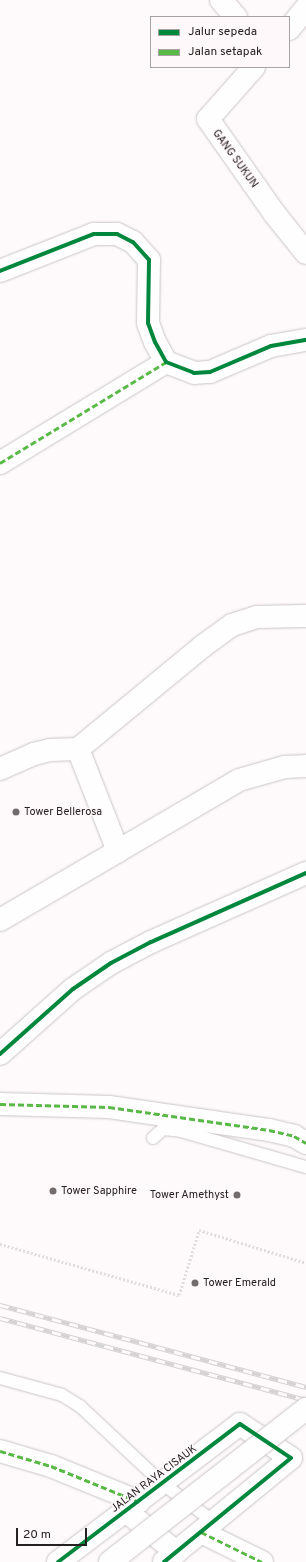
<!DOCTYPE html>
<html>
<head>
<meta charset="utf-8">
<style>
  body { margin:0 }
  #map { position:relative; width:306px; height:1562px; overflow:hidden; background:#fef9fb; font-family:Overpass,sans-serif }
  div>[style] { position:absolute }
  .path>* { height:2.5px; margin-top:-1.25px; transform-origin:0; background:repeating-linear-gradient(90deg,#dfdddd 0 2px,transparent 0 4px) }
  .roads { filter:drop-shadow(0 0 1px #cac5c7) drop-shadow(0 0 1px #cac5c7) }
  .lane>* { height:12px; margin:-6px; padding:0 6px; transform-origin:6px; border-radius:6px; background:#fffefe }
  .street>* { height:22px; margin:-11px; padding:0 11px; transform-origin:11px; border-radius:11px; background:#fffefe }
  .rail>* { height:4.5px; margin-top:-2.25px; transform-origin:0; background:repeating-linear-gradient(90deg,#fff8fa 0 9px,#d4d2d2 0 18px); box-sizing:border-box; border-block:1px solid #d4d2d2 }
  .bridges { filter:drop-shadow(0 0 1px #cac5c7) drop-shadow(0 0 1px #cac5c7) }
  .primary-bridge>* { height:22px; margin:-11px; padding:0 11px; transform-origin:11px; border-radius:11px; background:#fffefe }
  .quiet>* { height:3px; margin-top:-1.5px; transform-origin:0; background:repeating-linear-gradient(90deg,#58b947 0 6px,transparent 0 9px) }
  .cycleway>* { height:4px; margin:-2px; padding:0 2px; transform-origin:2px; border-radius:2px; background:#00873e }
  .dots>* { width:11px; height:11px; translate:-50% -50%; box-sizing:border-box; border:2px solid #fff8fa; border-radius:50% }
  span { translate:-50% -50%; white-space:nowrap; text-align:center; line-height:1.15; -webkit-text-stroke:3px #fff8fa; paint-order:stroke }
  .street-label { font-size:11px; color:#262021 }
  .poi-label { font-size:11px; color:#262021 }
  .left { translate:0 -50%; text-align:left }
  .right { translate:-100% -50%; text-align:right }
  .legend { position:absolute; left:150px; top:16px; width:140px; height:52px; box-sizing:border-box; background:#fff8fa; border:1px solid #a8a2a3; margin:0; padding:5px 7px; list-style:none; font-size:12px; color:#262021 }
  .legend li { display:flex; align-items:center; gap:8px; height:20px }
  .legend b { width:20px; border:1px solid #a8a2a3 }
  .scale { position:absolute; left:16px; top:1528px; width:71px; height:18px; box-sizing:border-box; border:2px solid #262021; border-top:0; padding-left:5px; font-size:12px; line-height:14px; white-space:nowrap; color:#262021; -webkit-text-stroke:3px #fff8fa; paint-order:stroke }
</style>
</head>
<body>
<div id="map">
  <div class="path">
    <i style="left:0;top:1244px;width:186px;rotate:15.9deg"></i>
    <i style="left:179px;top:1295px;width:68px;rotate:-72.9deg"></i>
    <i style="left:199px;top:1230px;width:112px;rotate:17.1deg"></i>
  </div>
  <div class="roads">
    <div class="lane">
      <i style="left:153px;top:1138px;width:13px;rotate:-42deg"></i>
      <i style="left:163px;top:1129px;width:18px;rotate:6deg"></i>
      <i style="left:181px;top:1131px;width:130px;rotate:16.1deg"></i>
      <i style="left:0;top:1378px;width:64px;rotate:15.3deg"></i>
      <i style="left:62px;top:1395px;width:22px;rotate:32deg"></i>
      <i style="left:81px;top:1407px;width:112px;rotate:43.2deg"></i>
      <i style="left:163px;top:1484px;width:64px;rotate:36.7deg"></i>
    </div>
    <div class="street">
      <i style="left:221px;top:0;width:23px;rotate:49deg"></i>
      <i style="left:289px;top:29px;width:27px;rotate:-51deg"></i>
      <i style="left:254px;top:67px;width:69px;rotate:131.5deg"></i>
      <i style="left:208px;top:119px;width:115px;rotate:54.9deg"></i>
      <i style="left:274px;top:213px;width:51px;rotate:51.3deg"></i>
      <i style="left:0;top:271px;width:101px;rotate:-21.5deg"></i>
      <i style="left:94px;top:234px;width:23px"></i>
      <i style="left:117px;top:234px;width:18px;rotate:27deg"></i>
      <i style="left:133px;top:242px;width:24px;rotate:48deg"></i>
      <i style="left:149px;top:260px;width:63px;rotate:90.9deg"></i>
      <i style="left:148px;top:323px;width:20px;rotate:70deg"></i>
      <i style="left:155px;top:342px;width:23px;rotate:61deg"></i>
      <i style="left:166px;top:362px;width:30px;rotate:21deg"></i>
      <i style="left:194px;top:373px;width:16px;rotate:-4deg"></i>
      <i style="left:210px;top:372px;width:66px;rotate:-23.1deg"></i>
      <i style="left:271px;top:346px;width:36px;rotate:-10deg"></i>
      <i style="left:0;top:463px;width:194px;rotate:-31.3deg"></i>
      <i style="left:78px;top:749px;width:110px;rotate:68.6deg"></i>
      <i style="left:118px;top:851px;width:140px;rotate:-30.4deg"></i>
      <i style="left:239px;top:780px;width:48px;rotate:-15.8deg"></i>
      <i style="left:285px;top:767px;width:21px;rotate:-3deg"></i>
      <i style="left:0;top:769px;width:37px;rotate:-24deg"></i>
      <i style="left:34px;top:754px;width:16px;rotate:-14deg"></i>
      <i style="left:50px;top:750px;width:28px;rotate:-2deg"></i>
      <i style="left:78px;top:749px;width:162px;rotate:-39.5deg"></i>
      <i style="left:203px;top:646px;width:36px;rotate:-36deg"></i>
      <i style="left:232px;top:625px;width:26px;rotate:-18deg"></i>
      <i style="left:257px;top:617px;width:49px;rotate:-1.2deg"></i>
      <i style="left:0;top:920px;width:137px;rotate:-30.3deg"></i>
      <i style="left:0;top:1054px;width:98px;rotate:-41.7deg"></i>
      <i style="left:73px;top:989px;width:46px;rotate:-34.4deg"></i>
      <i style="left:111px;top:963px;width:45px;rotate:-27.7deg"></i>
      <i style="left:151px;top:942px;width:170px;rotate:-24deg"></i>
      <i style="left:0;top:1104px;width:109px;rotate:1.6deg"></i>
      <i style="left:109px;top:1107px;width:162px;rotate:8.2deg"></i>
      <i style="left:269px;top:1130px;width:26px;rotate:13deg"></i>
      <i style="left:294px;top:1136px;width:14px;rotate:30deg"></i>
      <i style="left:0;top:1451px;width:53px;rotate:16.4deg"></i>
      <i style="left:51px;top:1466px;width:95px;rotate:22.2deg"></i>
      <i style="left:126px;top:1511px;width:65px;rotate:39.4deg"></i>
      <i style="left:201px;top:1532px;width:68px;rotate:26.2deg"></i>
      <i style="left:58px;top:1562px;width:228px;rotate:-37.2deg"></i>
      <i style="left:240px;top:1424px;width:61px;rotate:33.7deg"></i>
      <i style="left:291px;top:1458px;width:164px;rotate:140.7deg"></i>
    </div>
  </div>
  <div class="rail">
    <i style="left:0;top:1305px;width:317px;rotate:15deg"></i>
    <i style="left:0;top:1318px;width:317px;rotate:15deg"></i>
  </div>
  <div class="bridges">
    <div class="primary-bridge">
      <i style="left:110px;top:1562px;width:249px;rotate:-38deg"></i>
    </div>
  </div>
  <div class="quiet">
    <i style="left:0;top:463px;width:194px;rotate:-31.3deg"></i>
    <i style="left:0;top:1104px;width:109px;rotate:1.6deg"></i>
    <i style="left:109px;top:1107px;width:162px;rotate:8.2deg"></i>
    <i style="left:269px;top:1130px;width:26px;rotate:13deg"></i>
    <i style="left:294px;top:1136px;width:14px;rotate:30deg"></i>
    <i style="left:0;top:1451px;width:53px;rotate:16.4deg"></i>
    <i style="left:51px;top:1466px;width:95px;rotate:22.2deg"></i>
    <i style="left:201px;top:1532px;width:68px;rotate:26.2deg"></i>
  </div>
  <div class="cycleway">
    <i style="left:0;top:271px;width:101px;rotate:-21.5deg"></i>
    <i style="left:94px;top:234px;width:23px"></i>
    <i style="left:117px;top:234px;width:18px;rotate:27deg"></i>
    <i style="left:133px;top:242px;width:24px;rotate:48deg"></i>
    <i style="left:149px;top:260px;width:63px;rotate:90.9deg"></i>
    <i style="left:148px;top:323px;width:20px;rotate:70deg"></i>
    <i style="left:155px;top:342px;width:23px;rotate:61deg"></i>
    <i style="left:166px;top:362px;width:30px;rotate:21deg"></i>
    <i style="left:194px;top:373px;width:16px;rotate:-4deg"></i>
    <i style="left:210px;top:372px;width:66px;rotate:-23.1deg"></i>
    <i style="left:271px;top:346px;width:36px;rotate:-10deg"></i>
    <i style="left:0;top:1054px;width:98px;rotate:-41.7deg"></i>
    <i style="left:73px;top:989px;width:46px;rotate:-34.4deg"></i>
    <i style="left:111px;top:963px;width:45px;rotate:-27.7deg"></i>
    <i style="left:151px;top:942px;width:170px;rotate:-24deg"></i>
    <i style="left:58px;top:1562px;width:228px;rotate:-37.2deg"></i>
    <i style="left:240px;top:1424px;width:61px;rotate:33.7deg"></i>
    <i style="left:291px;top:1458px;width:164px;rotate:140.7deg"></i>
  </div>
  <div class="dots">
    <i style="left:16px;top:812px;background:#726c6d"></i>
    <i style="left:53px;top:1191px;background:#726c6d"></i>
    <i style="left:237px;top:1195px;background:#726c6d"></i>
    <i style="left:195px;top:1283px;background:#726c6d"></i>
  </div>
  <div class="street-label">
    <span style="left:235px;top:159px;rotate:54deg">GANG SUKUN</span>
    <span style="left:154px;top:1479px;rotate:-37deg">JALAN RAYA CISAUK</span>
  </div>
  <div class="poi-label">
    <span class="left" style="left:24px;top:812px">Tower Bellerosa</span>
    <span class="left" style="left:61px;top:1191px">Tower Sapphire</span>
    <span class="right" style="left:229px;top:1195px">Tower Amethyst</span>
    <span class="left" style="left:203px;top:1283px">Tower Emerald</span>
  </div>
  <ul class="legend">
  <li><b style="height:5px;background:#00873e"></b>Jalur sepeda</li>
  <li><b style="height:5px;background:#58b947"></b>Jalan setapak</li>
  </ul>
  <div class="scale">20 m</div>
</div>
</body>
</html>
